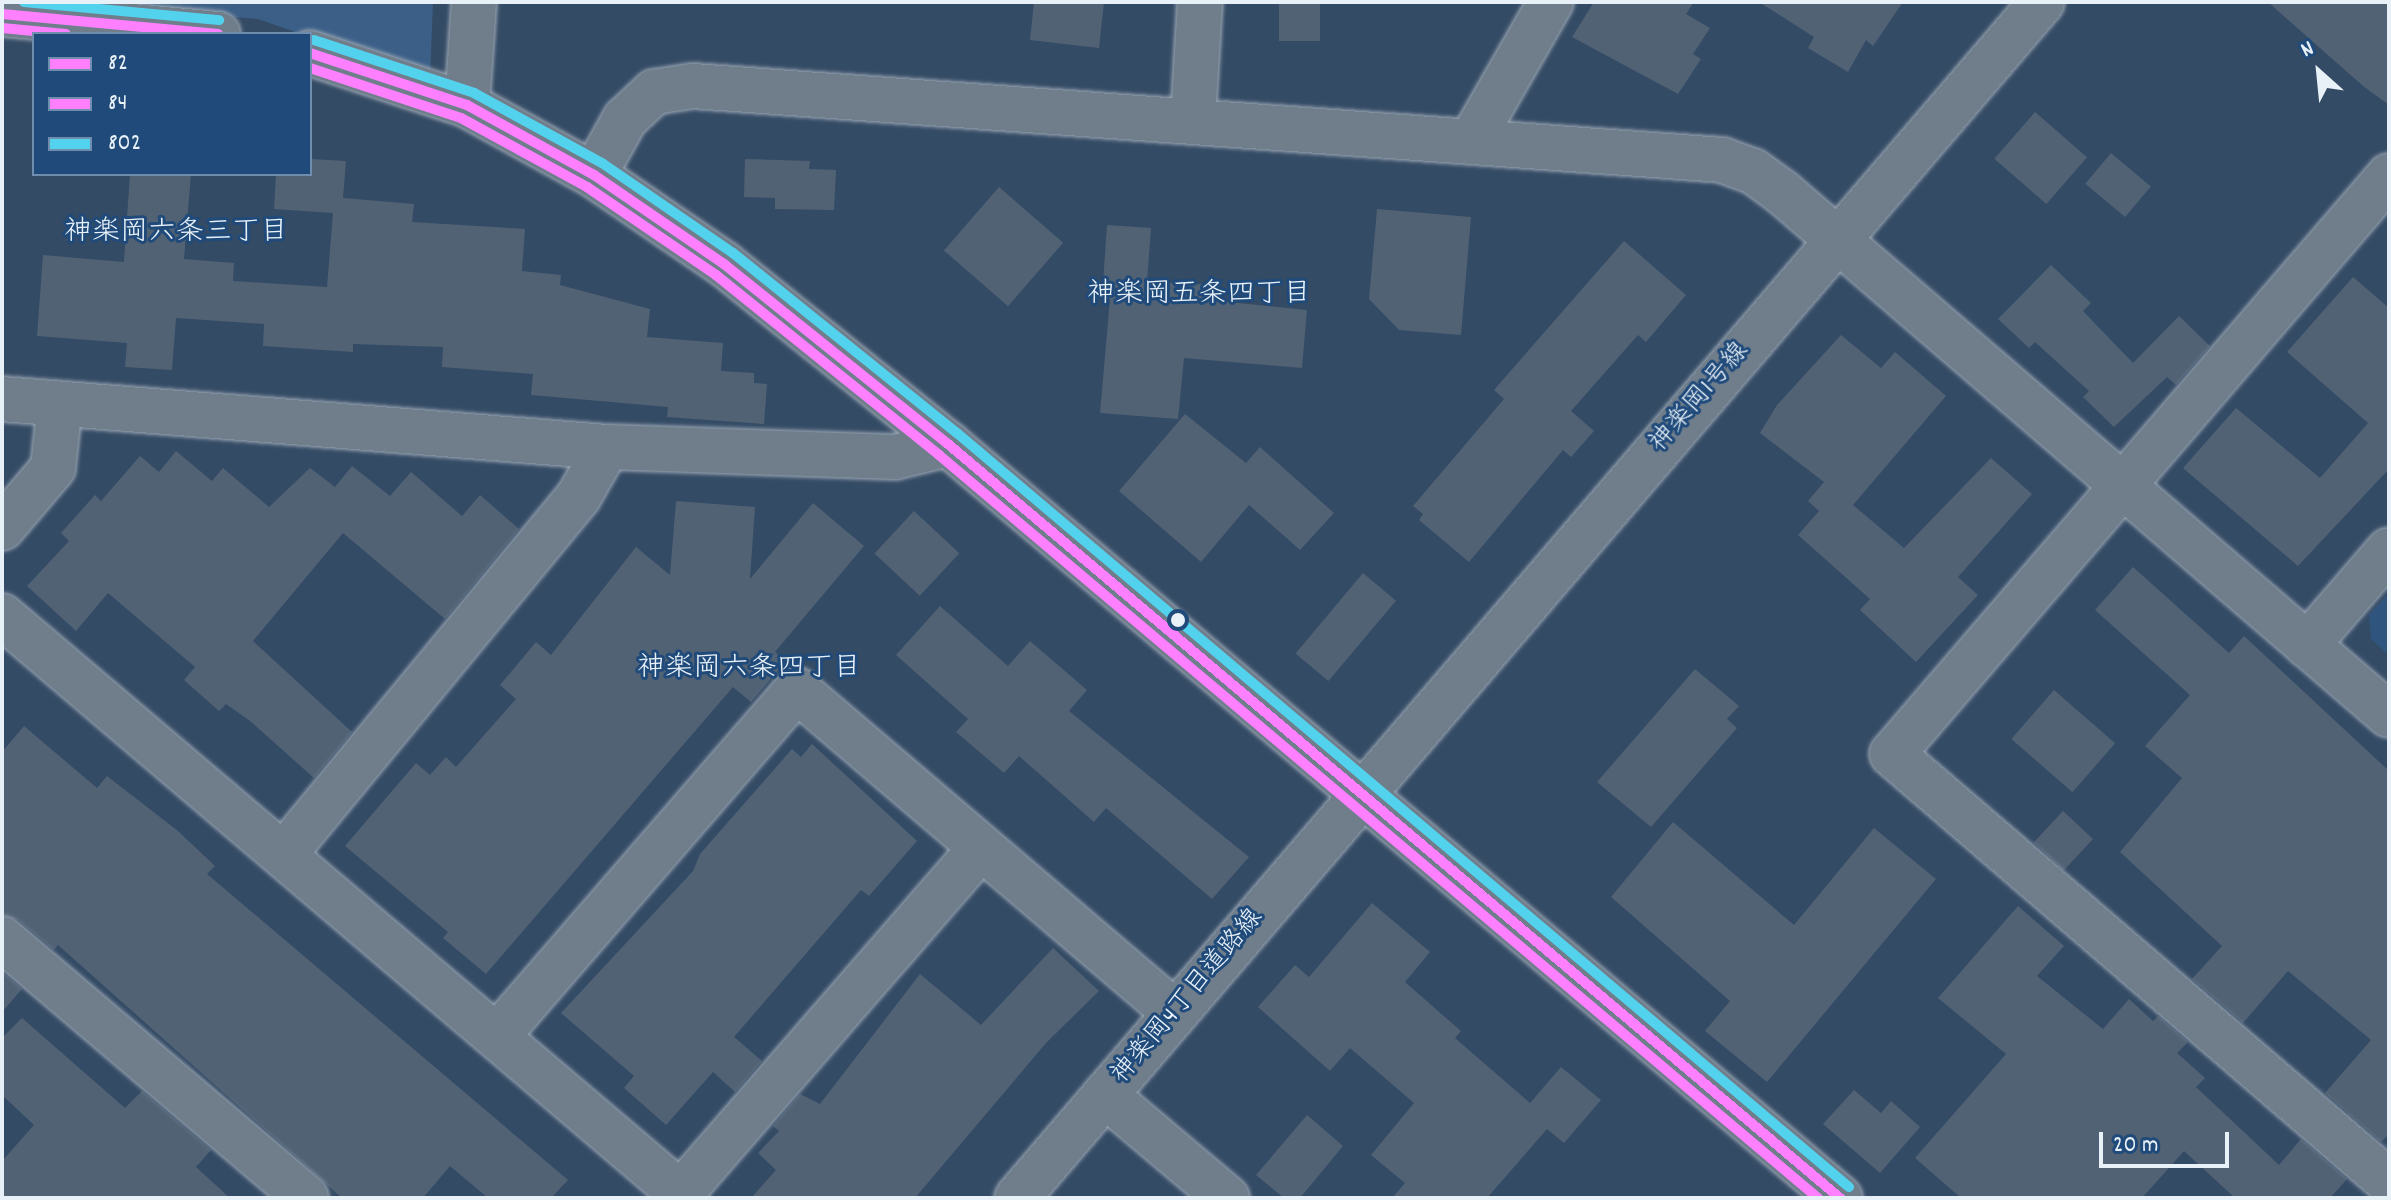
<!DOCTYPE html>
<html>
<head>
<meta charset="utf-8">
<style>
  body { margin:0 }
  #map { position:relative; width:2391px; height:1200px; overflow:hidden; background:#344b65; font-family:Dekko,"Klee One",sans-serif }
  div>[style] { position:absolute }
  .built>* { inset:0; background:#2f557f }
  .green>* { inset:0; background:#3b5f87 }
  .building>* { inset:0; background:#516275; transform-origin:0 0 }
  .roads { filter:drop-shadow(0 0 2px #9aa6b3) drop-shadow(0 0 2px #9aa6b3) }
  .minor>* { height:44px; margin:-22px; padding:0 22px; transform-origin:22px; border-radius:22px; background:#707e8c }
  .bus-1>* { height:10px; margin:-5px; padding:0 5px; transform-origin:5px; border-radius:5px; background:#ff80ff }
  .bus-2>* { height:10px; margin:-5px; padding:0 5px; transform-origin:5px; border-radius:5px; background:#ff80ff }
  .bus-3>* { height:10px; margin:-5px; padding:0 5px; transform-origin:5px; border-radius:5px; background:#53d2ee }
  .dots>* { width:22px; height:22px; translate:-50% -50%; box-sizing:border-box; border:4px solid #1f4a7a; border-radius:50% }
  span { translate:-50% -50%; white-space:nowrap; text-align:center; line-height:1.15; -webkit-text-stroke:6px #1f4a7a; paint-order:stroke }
  .street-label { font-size:26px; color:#e8f1f8 }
  .neighbourhood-label { font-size:28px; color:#e8f1f8 }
  .frame { position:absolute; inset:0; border:4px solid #e8f1f8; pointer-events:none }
  .legend { position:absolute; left:32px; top:32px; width:280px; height:144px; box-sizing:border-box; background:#1f4a7a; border:2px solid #6f8dac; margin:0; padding:10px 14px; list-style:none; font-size:24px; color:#e8f1f8 }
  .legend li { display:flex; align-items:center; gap:16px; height:40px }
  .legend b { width:40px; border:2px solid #6f8dac }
  .north { position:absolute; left:2279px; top:32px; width:80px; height:80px; -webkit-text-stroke:6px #1f4a7a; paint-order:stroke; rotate:333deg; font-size:22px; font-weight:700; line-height:32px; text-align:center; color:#e8f1f8 }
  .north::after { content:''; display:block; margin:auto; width:28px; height:36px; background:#e8f1f8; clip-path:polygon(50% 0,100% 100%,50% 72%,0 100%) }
  .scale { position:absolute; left:2099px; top:1132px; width:130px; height:36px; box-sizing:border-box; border:4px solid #e8f1f8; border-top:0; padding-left:10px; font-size:24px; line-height:28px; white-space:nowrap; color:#e8f1f8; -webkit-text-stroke:6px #1f4a7a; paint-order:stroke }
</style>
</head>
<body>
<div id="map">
  <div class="built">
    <i style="clip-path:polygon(2389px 593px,2389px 655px,2371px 639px,2369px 615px)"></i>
  </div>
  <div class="green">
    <i style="clip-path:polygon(42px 2px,433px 2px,430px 79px,258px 19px)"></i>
  </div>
  <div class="building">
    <i style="clip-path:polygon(1034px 2px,1104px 2px,1099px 48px,1030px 40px)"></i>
    <i style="left:1279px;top:2px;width:41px;height:39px"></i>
    <i style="clip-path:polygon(1594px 2px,1694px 2px,1686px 14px,1710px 28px,1693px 54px,1701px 59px,1678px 94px,1572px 37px)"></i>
    <i style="clip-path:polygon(1759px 2px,1903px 2px,1873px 46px,1866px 40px,1848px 72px,1808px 48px,1814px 37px)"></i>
    <i style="clip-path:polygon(2268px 2px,2389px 2px,2389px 105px,2363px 86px)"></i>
    <i style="left:2035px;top:112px;width:69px;height:62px;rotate:41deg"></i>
    <i style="left:2111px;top:153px;width:52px;height:40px;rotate:40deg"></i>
    <i style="clip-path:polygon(310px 159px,346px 161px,343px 198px,414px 204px,412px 222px,525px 229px,522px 271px,561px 275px,560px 285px,650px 309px,647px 337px,723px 343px,721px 371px,754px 373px,754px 383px,767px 384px,764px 424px,667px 417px,668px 407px,531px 395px,533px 374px,442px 367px,443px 347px,353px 344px,353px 352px,263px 346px,264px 324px,176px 318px,172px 370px,125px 367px,127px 343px,37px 336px,43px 255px,124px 262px,130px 174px,191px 174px,184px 259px,234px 263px,233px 281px,327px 287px,333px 213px,274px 209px,276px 174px,310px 174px)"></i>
    <i style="clip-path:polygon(745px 159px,810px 161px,809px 169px,836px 170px,834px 210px,775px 209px,775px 198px,744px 197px)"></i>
    <i style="left:999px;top:187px;width:85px;height:84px;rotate:41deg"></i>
    <i style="clip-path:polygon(1377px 209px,1471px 217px,1461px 335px,1399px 330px,1369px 299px)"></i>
    <i style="clip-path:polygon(1107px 225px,1151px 228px,1147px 282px,1220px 285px,1219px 301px,1307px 310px,1302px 368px,1184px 358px,1178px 419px,1100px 413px,1110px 299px,1102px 298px)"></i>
    <i style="clip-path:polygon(1624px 241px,1686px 295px,1646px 342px,1638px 335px,1571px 411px,1594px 431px,1571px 457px,1563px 450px,1469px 562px,1419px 520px,1423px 514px,1413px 506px,1504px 399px,1494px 390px)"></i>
    <i style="clip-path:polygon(2051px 265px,2091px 303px,2083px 311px,2133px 363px,2179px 316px,2210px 346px,2176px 385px,2167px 377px,2114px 427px,2083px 397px,2089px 391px,2035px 342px,2029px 348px,1998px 319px)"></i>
    <i style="clip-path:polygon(2353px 277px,2389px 308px,2389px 469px,2298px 566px,2183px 468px,2236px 408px,2320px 478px,2368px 423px,2287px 352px)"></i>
    <i style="clip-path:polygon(1841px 335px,1881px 368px,1895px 352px,1946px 396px,1853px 505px,1904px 548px,1991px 458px,2032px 494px,1958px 577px,1978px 595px,1916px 662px,1860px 610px,1870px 599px,1798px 535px,1819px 511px,1808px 501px,1824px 482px,1760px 433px,1777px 405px)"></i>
    <i style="clip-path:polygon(1185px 414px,1246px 463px,1260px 447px,1334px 513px,1300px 550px,1249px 505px,1201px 562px,1119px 491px)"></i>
    <i style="clip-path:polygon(176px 451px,212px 481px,223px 468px,269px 507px,310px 468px,335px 487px,352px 466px,390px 496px,411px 472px,462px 516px,480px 495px,519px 529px,445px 619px,343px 533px,253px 641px,352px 732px,314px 778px,250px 721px,226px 704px,219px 711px,184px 680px,195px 667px,108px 593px,76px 631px,27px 586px,69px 541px,61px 533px,95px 495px,101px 501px,140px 456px,159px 472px)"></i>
    <i style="clip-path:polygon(676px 501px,755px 507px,750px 579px,813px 503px,864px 546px,775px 652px,786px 661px,751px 702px,733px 687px,486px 974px,443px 938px,448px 932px,345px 846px,416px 763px,430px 775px,446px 757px,456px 767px,516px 699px,500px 685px,536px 642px,551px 655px,636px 547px,670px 575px)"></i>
    <i style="left:914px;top:511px;width:62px;height:58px;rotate:43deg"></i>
    <i style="clip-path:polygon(2133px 567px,2229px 653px,2244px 636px,2389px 771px,2389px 1134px,2381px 1142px,2325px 1093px,2371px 1040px,2288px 971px,2243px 1023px,2192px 979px,2222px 946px,2120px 852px,2182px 778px,2145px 746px,2190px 695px,2095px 610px)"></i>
    <i style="left:1363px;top:573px;width:43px;height:105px;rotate:40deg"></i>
    <i style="clip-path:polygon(940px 606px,1008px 666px,1030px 641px,1087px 690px,1069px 711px,1249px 857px,1212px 899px,1106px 808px,1094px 822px,1019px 756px,1004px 773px,956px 732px,968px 719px,896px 655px)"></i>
    <i style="clip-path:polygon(1695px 669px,1739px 706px,1727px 719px,1737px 728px,1651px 827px,1597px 782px)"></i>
    <i style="left:2054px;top:690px;width:81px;height:65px;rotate:41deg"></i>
    <i style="clip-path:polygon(24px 726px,97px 788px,107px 776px,178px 831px,215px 866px,207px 874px,568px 1180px,551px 1198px,488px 1198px,450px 1166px,423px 1198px,342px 1198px,58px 945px,54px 950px,18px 920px,2px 915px,2px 752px)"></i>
    <i style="clip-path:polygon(812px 744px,917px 841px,869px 896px,861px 890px,734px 1037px,762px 1061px,735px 1092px,713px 1072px,666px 1125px,624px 1088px,634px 1076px,561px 1013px,693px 871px,700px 854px,792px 749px,801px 757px)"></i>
    <i style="left:2063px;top:811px;width:41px;height:43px;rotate:43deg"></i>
    <i style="clip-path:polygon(1673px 822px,1794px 925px,1874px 828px,1936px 879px,1767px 1082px,1705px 1031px,1730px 1001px,1611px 897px)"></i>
    <i style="clip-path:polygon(1372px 903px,1430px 952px,1405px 982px,1461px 1031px,1455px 1038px,1530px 1103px,1561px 1067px,1601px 1100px,1564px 1143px,1547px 1129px,1487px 1198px,1392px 1198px,1405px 1183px,1371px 1155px,1414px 1103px,1350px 1048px,1330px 1071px,1258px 1007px,1295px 965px,1309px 977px)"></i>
    <i style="clip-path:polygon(2018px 906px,2064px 946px,2037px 976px,2103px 1029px,2129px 999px,2153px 1021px,2158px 1016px,2188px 1042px,2177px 1053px,2205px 1078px,2196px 1087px,2279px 1165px,2301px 1139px,2347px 1179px,2330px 1198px,2235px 1198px,2184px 1151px,2142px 1198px,1961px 1198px,1915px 1158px,2006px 1054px,1938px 998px)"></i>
    <i style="clip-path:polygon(1053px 948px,1099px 991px,1046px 1043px,915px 1198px,751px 1198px,776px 1170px,758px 1153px,779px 1131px,773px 1126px,800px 1094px,820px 1104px,920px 974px,981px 1025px)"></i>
    <i style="clip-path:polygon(2px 972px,22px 989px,2px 1012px)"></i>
    <i style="clip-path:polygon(22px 1018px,125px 1108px,142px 1091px,211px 1150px,196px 1167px,230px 1198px,2px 1198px,2px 1161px,34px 1125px,2px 1095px,2px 1038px)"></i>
    <i style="clip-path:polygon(1854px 1090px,1881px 1113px,1891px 1101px,1920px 1127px,1880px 1173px,1823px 1124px)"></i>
    <i style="clip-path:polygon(1307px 1115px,1343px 1146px,1300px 1198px,1284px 1198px,1256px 1175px)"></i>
  </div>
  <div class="roads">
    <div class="minor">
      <i style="left:2px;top:14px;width:217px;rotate:5.3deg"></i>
      <i style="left:310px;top:53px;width:165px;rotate:18.3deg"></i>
      <i style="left:467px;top:105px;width:145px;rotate:28.9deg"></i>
      <i style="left:594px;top:175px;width:158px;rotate:34.4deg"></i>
      <i style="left:724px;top:264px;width:287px;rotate:38.8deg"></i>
      <i style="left:948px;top:444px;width:1168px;rotate:40.21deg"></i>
      <i style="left:467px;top:105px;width:103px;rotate:-86.1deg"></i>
      <i style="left:1193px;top:119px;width:117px;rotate:-86.6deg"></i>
      <i style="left:1473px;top:138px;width:157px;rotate:-60.2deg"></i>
      <i style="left:594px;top:175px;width:64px;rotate:-61deg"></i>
      <i style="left:625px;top:119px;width:40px;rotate:-43deg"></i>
      <i style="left:654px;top:92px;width:39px;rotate:-9deg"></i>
      <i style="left:693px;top:86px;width:1032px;rotate:4.11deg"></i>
      <i style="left:1722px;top:160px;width:33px;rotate:20deg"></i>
      <i style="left:1753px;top:171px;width:36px;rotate:36deg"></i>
      <i style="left:1782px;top:192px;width:801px;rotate:40.75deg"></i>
      <i style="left:2389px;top:176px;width:762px;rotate:130.69deg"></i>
      <i style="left:1892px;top:754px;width:656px;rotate:40.73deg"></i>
      <i style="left:2px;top:399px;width:607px;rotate:4.54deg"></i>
      <i style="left:607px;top:447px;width:288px;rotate:2deg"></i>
      <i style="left:895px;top:457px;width:55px;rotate:-13.8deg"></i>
      <i style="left:2px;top:528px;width:79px;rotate:-49.6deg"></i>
      <i style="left:53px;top:468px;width:64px;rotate:-83.8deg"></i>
      <i style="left:2px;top:616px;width:898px;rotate:40.39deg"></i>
      <i style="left:2307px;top:645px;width:125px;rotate:-49.2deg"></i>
      <i style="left:284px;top:854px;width:464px;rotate:-50.5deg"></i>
      <i style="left:579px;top:496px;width:56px;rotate:-60.3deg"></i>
      <i style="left:2px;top:939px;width:399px;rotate:40.4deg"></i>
      <i style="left:497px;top:1036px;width:458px;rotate:-49.1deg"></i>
      <i style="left:797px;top:690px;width:496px;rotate:40.5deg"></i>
      <i style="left:1105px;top:1095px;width:160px;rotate:40.2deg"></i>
      <i style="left:681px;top:1193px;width:456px;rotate:-49deg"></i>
      <i style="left:1017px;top:1198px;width:1575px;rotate:-49.4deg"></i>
    </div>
  </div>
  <div class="bus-1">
    <i style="left:2px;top:14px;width:217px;rotate:5.3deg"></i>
    <i style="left:310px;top:53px;width:165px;rotate:18.3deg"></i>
    <i style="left:467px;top:105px;width:145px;rotate:28.9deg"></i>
    <i style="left:594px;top:175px;width:158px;rotate:34.4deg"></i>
    <i style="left:724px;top:264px;width:287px;rotate:38.8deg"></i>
    <i style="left:948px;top:444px;width:1168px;rotate:40.21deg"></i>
  </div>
  <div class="bus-2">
    <i style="left:2px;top:28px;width:64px;rotate:5.4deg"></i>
    <i style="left:310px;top:68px;width:159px;rotate:18.3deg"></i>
    <i style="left:461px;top:118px;width:144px;rotate:28.7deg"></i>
    <i style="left:587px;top:187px;width:156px;rotate:34.3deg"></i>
    <i style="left:716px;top:275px;width:287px;rotate:38.9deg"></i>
    <i style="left:939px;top:455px;width:1151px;rotate:40.21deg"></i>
  </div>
  <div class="bus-3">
    <i style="left:24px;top:2px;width:196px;rotate:5.3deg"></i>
    <i style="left:314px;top:40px;width:169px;rotate:18.3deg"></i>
    <i style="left:474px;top:93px;width:146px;rotate:28.7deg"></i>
    <i style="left:602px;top:163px;width:159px;rotate:34.5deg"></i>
    <i style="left:733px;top:253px;width:287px;rotate:38.8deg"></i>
    <i style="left:957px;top:433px;width:1168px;rotate:40.21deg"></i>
  </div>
  <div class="dots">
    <i style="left:1178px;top:620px;background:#e8f1f8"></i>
  </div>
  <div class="street-label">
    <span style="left:1700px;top:398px;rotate:-49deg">神楽岡1号線</span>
    <span style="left:1188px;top:997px;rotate:-50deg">神楽岡4丁目道路線</span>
  </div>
  <div class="neighbourhood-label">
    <span style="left:176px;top:234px">神楽岡六条三丁目</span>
    <span style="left:1199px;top:296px">神楽岡五条四丁目</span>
    <span style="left:749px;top:670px">神楽岡六条四丁目</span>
  </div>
  <div class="frame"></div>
  <ul class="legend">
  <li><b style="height:10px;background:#ff80ff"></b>82</li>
  <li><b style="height:10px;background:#ff80ff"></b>84</li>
  <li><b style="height:10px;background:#53d2ee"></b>802</li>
  </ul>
  <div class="north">N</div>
  <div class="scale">20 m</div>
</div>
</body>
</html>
